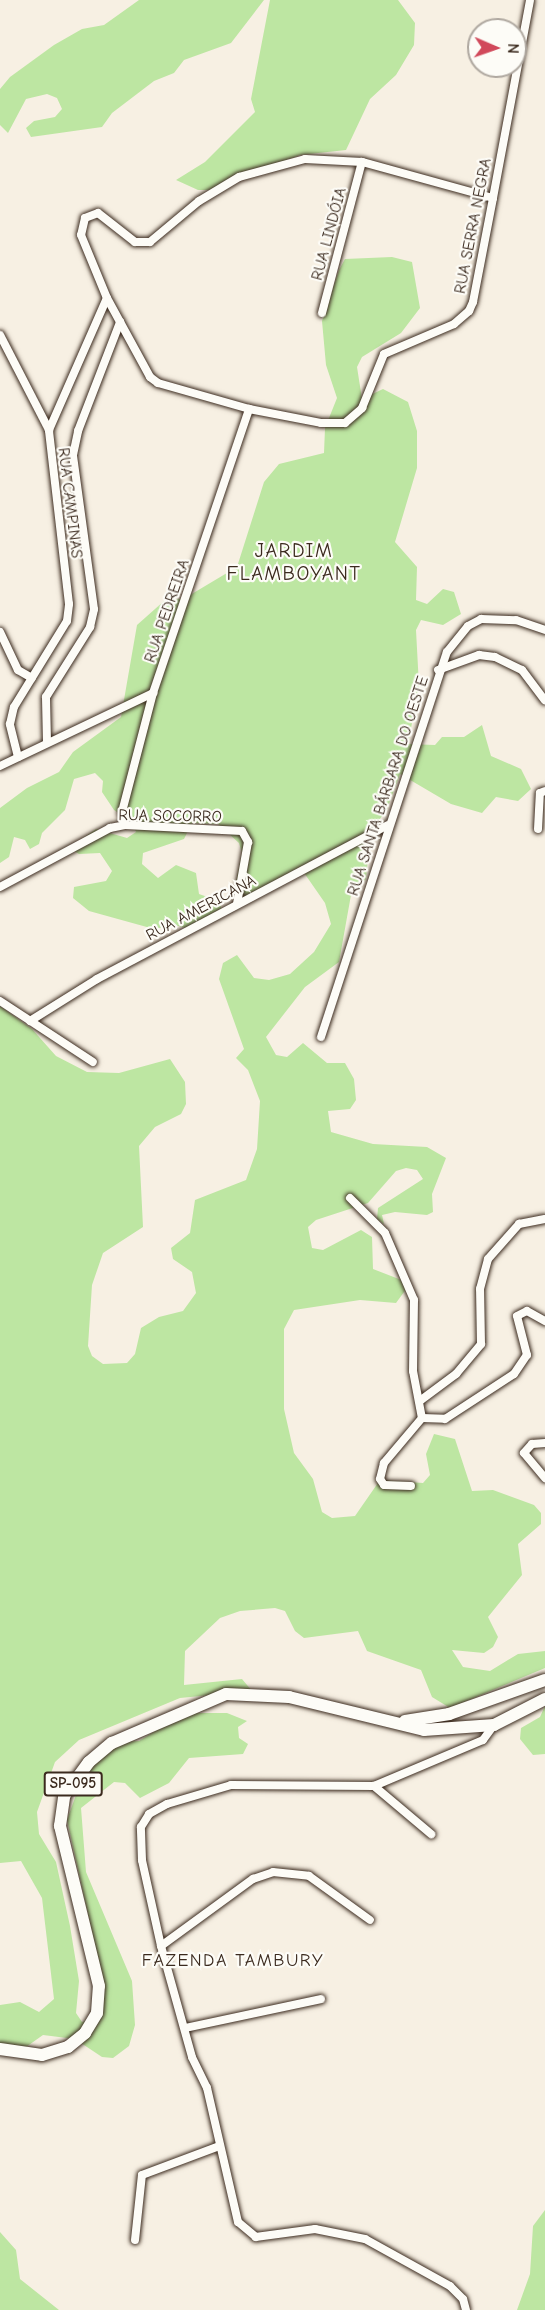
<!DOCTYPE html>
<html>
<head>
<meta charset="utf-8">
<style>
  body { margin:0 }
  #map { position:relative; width:545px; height:2310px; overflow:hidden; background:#f7f0e3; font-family:"Comic Neue",sans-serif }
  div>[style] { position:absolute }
  .green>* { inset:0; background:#bde6a2 }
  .roads { filter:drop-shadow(0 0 2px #3b2a1e) drop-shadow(0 0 2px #3b2a1e) }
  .minor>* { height:8px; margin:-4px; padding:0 4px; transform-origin:4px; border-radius:4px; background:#fdfcf7 }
  .primary>* { height:12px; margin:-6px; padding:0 6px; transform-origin:6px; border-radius:6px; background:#fdfcf7 }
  span { translate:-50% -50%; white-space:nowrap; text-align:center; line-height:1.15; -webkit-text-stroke:4.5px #fdfcf7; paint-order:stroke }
  .shield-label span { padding:2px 4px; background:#fdfcf7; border:2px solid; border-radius:4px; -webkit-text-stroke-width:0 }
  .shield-label { font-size:15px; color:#3b2a1e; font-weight:700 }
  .street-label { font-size:16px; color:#3b2a1e }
  .neighbourhood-label { font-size:18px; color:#3b2a1e; letter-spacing:1.5px }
  .quarter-label { font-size:20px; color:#3b2a1e; letter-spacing:1.5px }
  .north { position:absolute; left:467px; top:18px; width:60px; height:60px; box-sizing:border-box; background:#fdfcf7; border:2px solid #afa8a0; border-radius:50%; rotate:92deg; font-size:16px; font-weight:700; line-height:24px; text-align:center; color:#3b2a1e }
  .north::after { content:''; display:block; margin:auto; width:21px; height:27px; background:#d1495b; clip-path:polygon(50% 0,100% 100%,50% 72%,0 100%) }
</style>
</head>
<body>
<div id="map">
  <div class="green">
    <i style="clip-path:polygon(139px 0,264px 0,231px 43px,184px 60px,174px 73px,154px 81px,112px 113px,102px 127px,31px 137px,26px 128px,34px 121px,55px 117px,62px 109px,57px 98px,47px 94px,26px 99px,8px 133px,0 125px,0 89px,10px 77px,54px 45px,82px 29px,104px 25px)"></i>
    <i style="clip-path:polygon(270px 0,398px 0,415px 23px,414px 45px,396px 75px,370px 99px,346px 150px,300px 155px,209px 190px,198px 190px,176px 180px,205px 162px,255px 112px,251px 99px)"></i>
    <i style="clip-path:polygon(392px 257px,412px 262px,420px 308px,401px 333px,362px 357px,357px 367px,362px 399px,383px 389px,408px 402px,417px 431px,417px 468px,395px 542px,417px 567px,416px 600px,427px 604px,443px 589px,454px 592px,461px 614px,443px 625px,421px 620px,416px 630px,419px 686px,408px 744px,435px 745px,442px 737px,464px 737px,482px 725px,491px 756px,521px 769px,531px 789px,518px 801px,496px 797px,482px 813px,451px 804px,400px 774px,387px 809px,365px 840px,369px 846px,366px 879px,351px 895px,339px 962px,305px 987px,266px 1037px,276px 1055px,287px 1057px,303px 1043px,327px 1063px,345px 1063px,354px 1079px,356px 1100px,350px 1109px,328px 1111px,331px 1132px,373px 1144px,427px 1147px,446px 1158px,432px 1194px,433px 1212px,427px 1215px,395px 1212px,382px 1215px,384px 1224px,377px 1219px,378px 1208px,423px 1179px,417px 1170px,406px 1168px,396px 1171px,368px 1203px,316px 1220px,308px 1227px,312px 1248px,323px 1250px,361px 1230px,372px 1237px,373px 1269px,404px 1281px,407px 1288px,396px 1303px,360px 1300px,294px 1310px,284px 1329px,284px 1409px,294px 1453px,313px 1479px,322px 1512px,332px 1518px,355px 1516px,380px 1480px,423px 1483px,430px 1475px,426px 1454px,434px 1434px,455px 1439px,472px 1491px,493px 1490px,534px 1505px,541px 1513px,541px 1524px,518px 1544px,522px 1575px,488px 1617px,498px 1637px,493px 1647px,484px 1653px,452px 1650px,463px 1667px,490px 1671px,518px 1654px,545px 1651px,545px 1668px,450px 1708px,432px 1697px,421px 1670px,367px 1651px,358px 1631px,304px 1638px,295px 1631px,285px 1611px,275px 1608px,240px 1611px,220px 1618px,185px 1651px,184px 1685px,242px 1679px,252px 1691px,180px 1698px,79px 1740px,55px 1762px,37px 1812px,39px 1834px,56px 1862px,70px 1926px,79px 1981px,76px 2013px,82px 2022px,92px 2019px,98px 1959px,67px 1820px,85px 1770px,118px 1742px,139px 1741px,184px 1713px,227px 1713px,247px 1721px,238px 1727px,239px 1738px,248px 1744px,243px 1754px,189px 1758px,169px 1783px,140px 1798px,125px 1783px,114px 1782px,81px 1808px,86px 1872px,132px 1981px,135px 2025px,129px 2046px,113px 2058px,102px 2057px,75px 2039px,43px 2035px,26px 2047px,0 2045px,0 2005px,20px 2002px,39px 2012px,54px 1999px,42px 1898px,21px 1861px,0 1863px,0 1006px,32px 1029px,56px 1056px,87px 1072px,119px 1073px,170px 1059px,185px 1082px,186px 1104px,181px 1114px,155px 1127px,139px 1146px,143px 1227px,103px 1253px,92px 1285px,88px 1346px,92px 1356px,103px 1364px,127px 1363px,135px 1354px,141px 1328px,159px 1317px,183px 1311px,196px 1293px,192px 1272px,173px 1259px,171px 1248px,190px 1233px,195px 1200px,246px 1180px,257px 1149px,260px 1101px,248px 1070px,236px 1058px,244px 1049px,219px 979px,223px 963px,237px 955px,254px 978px,269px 980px,290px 974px,314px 952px,331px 924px,325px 903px,300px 867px,244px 899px,233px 895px,242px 853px,239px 843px,218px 824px,192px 823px,184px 839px,143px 853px,142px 864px,158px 878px,176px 865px,196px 873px,199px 894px,219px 901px,222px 911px,216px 921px,185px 928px,175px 925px,154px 929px,89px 911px,73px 898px,74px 887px,106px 881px,112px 871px,100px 853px,79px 854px,69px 848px,96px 829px,127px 838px,136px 832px,132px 822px,114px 810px,102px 792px,103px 781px,95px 773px,74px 779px,65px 810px,42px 833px,39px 844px,30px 849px,25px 840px,14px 837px,9px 857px,0 863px,0 808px,27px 788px,59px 772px,73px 752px,121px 717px,137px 625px,164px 601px,185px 598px,237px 567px,264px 482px,279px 464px,324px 453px,325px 428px,337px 398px,326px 365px,322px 321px,339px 270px,345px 259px)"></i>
    <i style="clip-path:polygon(545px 1706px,545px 1754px,533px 1755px,520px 1739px,521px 1728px,540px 1717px)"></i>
    <i style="clip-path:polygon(545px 2210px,545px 2310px,517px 2310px,530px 2274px,533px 2226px)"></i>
    <i style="clip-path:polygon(0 2232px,16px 2250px,20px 2279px,59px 2310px,0 2310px)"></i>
  </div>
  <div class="roads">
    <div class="minor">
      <i style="left:493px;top:198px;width:136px;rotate:-164.6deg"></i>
      <i style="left:362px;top:162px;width:57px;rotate:-177deg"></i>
      <i style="left:305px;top:159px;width:68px;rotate:164.7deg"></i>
      <i style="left:239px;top:177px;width:47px;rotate:149deg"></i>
      <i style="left:199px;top:201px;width:64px;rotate:140.1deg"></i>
      <i style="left:150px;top:242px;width:15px;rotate:180deg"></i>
      <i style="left:135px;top:242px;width:47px;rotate:-141.9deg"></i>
      <i style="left:98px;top:213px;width:14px;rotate:159deg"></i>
      <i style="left:85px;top:218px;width:17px;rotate:103deg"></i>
      <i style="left:81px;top:235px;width:68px;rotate:67.6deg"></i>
      <i style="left:107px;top:298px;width:90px;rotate:61.4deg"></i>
      <i style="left:150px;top:377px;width:10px;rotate:37deg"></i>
      <i style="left:158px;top:383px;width:95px;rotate:15.9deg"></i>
      <i style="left:249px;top:409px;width:73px;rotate:11deg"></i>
      <i style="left:321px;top:423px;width:24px"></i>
      <i style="left:345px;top:423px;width:23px;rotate:-41deg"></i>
      <i style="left:362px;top:408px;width:58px;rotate:-67.8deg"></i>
      <i style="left:384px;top:354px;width:76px;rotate:-23.2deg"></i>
      <i style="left:454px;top:324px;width:20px;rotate:-41deg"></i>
      <i style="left:469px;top:311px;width:10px;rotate:-66deg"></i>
      <i style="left:473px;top:302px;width:106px;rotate:-79.1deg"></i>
      <i style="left:493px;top:198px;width:201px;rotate:-79.4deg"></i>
      <i style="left:322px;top:313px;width:156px;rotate:-75.2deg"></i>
      <i style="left:0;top:335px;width:107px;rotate:62.7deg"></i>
      <i style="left:0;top:632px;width:42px;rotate:64.7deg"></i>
      <i style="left:18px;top:670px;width:16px;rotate:30deg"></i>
      <i style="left:438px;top:670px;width:44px;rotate:-20.1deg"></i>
      <i style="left:479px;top:655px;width:16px;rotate:7deg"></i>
      <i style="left:495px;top:657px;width:30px;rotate:26deg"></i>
      <i style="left:522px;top:670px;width:38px;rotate:53deg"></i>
      <i style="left:47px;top:742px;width:45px;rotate:-91.3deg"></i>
      <i style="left:46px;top:697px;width:83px;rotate:-57.8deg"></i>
      <i style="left:90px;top:627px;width:18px;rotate:-77deg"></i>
      <i style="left:94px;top:609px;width:155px;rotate:-97.8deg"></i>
      <i style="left:73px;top:455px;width:25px;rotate:-78deg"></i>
      <i style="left:78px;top:431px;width:117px;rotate:-68.9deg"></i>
      <i style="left:18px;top:757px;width:34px;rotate:-104deg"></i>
      <i style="left:10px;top:724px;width:17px;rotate:-77deg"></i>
      <i style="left:14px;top:707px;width:101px;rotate:-58.4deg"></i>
      <i style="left:67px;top:621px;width:17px;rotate:-83deg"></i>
      <i style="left:69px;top:604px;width:175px;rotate:-96.6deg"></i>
      <i style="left:49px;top:430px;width:144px;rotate:-66.3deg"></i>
      <i style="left:0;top:766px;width:170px;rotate:-25.5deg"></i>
      <i style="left:125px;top:825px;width:13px;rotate:-103deg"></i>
      <i style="left:122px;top:812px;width:123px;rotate:-75.4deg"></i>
      <i style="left:153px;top:693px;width:300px;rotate:-71.3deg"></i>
      <i style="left:538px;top:829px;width:36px;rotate:-87deg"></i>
      <i style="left:540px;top:793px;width:5px;rotate:-22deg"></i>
      <i style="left:0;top:887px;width:125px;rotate:-28.2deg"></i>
      <i style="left:110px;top:828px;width:15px;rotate:-11deg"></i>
      <i style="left:125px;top:825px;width:117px;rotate:2.9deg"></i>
      <i style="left:242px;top:831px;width:13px;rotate:61deg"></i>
      <i style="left:248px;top:842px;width:63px;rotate:100.1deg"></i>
      <i style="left:0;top:1001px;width:111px;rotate:33.3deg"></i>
      <i style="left:30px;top:1021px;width:79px;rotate:-32.1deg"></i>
      <i style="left:97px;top:979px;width:329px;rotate:-27.9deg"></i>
      <i style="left:321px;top:1037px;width:405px;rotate:-71.9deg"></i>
      <i style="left:447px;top:652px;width:33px;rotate:-51deg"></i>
      <i style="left:468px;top:626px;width:15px;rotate:-28deg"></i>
      <i style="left:481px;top:619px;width:35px;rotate:2deg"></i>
      <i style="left:516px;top:620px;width:31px;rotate:19deg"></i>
      <i style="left:350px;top:1198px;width:49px;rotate:45deg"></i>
      <i style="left:385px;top:1233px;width:73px;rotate:66.6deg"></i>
      <i style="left:414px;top:1300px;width:71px;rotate:90.8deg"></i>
      <i style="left:413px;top:1371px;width:48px;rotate:79.2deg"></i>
      <i style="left:422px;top:1418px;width:59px;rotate:130.2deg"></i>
      <i style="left:384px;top:1463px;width:16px;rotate:104deg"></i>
      <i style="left:380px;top:1479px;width:7px;rotate:56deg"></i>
      <i style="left:384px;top:1485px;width:27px;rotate:2deg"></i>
      <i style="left:421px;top:1400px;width:44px;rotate:-36.6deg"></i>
      <i style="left:456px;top:1374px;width:39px;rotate:-50deg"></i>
      <i style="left:481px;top:1344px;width:55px;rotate:-91deg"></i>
      <i style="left:480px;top:1289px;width:31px;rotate:-75deg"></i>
      <i style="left:488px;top:1259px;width:47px;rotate:-48.5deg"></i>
      <i style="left:519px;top:1224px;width:26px;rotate:-11deg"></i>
      <i style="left:422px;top:1418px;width:23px;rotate:2deg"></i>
      <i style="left:445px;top:1419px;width:82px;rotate:-33.1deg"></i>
      <i style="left:514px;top:1374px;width:23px;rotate:-56deg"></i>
      <i style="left:527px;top:1355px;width:40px;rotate:-104.4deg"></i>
      <i style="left:517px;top:1316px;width:11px;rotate:-27deg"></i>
      <i style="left:527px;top:1311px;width:21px;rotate:29deg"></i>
      <i style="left:545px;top:1443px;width:13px;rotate:176deg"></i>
      <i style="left:532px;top:1444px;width:12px;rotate:132deg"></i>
      <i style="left:524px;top:1453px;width:33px;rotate:50deg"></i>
      <i style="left:374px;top:1786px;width:75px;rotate:40.1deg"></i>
      <i style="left:161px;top:1946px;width:114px;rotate:-36.1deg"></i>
      <i style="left:253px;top:1879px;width:21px;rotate:-19deg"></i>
      <i style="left:273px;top:1872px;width:36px;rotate:6deg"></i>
      <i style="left:309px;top:1876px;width:75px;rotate:35.8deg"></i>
      <i style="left:185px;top:2028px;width:139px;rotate:-12deg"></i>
      <i style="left:135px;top:2240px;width:65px;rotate:-83.9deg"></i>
      <i style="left:142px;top:2175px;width:82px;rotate:-20.6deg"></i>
      <i style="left:466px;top:2310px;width:11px;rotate:-105deg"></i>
      <i style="left:463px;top:2299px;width:18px;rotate:-135deg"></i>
      <i style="left:450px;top:2286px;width:97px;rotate:-151.1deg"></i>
      <i style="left:365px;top:2239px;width:51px;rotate:-168.7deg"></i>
      <i style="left:315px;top:2229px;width:60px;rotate:172.3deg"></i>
      <i style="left:256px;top:2237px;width:23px;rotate:-140deg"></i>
      <i style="left:238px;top:2222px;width:138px;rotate:-103deg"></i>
      <i style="left:207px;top:2088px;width:34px;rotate:-116deg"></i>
      <i style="left:192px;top:2057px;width:115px;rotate:-105.6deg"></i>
      <i style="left:161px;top:1946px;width:88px;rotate:-102.5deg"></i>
      <i style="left:142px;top:1860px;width:33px;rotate:-92deg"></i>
      <i style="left:141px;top:1827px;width:15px;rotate:-58deg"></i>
      <i style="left:149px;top:1814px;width:21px;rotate:-29deg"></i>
      <i style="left:167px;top:1804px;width:67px;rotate:-16.5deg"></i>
      <i style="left:231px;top:1785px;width:143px;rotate:0.4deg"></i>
      <i style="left:374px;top:1786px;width:118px;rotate:-22.9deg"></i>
      <i style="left:483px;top:1740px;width:19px;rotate:-54deg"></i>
    </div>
    <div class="primary">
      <i style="left:405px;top:1721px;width:45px;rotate:-9deg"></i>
      <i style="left:449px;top:1714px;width:102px;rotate:-19.5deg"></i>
      <i style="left:0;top:2049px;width:42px;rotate:8.1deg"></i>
      <i style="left:42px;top:2055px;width:27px;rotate:-17deg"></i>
      <i style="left:68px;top:2047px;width:22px;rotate:-39deg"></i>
      <i style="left:85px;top:2033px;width:23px;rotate:-59deg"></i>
      <i style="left:97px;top:2013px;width:27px;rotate:-86deg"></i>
      <i style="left:99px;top:1986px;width:165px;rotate:-103.7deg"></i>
      <i style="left:60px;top:1826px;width:30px;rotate:-82deg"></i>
      <i style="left:64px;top:1796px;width:42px;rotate:-53.7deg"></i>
      <i style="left:89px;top:1762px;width:30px;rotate:-40deg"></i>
      <i style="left:112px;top:1743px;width:124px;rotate:-23.3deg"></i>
      <i style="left:226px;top:1694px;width:63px;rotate:2.7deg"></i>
      <i style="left:289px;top:1697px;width:139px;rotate:13.7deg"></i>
      <i style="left:424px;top:1730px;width:70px;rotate:-4.1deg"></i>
      <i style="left:494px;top:1725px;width:57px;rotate:-27deg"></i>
    </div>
  </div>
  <div class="shield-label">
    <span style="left:73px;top:1784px">SP-095</span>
  </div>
  <div class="street-label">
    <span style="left:473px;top:226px;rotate:-79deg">RUA SERRA NEGRA</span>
    <span style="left:329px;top:234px;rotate:-75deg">RUA LINDÓIA</span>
    <span style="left:70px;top:503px;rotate:83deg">RUA CAMPINAS</span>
    <span style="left:167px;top:611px;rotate:-71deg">RUA PEDREIRA</span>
    <span style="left:388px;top:786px;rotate:-72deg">RUA SANTA BÁRBARA DO OESTE</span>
    <span style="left:170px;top:816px;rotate:1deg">RUA SOCORRO</span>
    <span style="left:201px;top:908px;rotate:-28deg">RUA AMERICANA</span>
  </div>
  <div class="neighbourhood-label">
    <span style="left:233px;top:1961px">FAZENDA TAMBURY</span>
  </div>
  <div class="quarter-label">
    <span style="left:294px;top:562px">JARDIM<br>FLAMBOYANT</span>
  </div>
  <div class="north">N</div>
</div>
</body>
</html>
